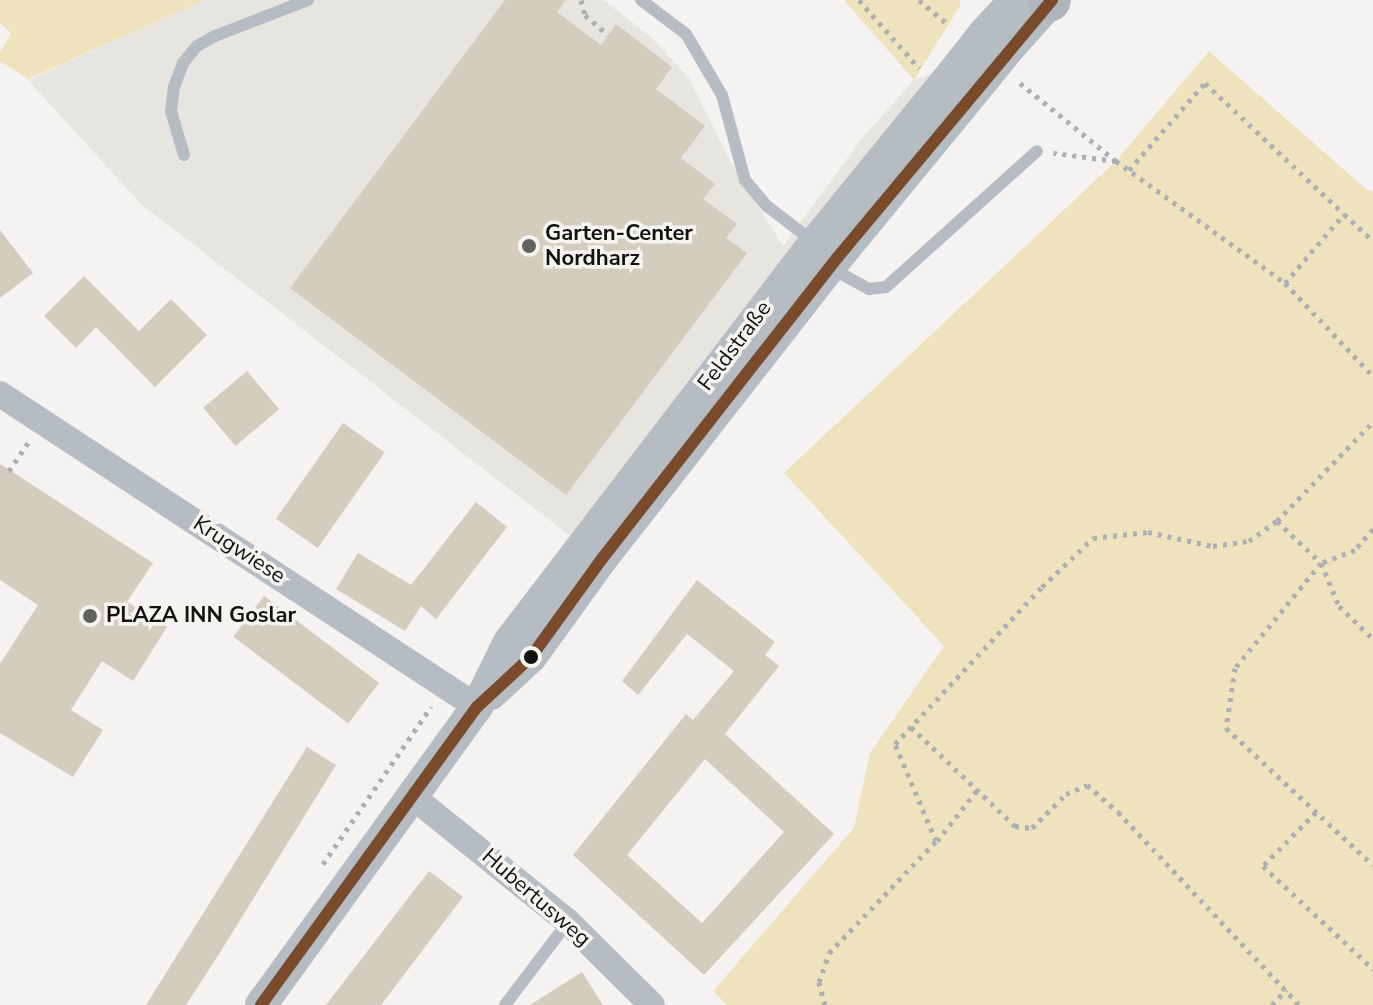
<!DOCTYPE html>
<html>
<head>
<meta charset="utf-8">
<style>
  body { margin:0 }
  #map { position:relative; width:1373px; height:1005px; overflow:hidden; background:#f4f3f2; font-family:"Nunito Sans",sans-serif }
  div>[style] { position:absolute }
  .built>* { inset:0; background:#e7e5df }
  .green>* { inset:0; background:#eee3bc }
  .building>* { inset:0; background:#d2cdbc; transform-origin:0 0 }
  .path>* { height:5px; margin-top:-2.5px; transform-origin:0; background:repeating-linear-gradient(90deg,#acb0b5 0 4px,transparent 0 10px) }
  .service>* { height:12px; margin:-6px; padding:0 6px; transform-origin:6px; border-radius:6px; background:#b6bcc4 }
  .minor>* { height:26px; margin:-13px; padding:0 13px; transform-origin:13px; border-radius:13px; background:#b6bcc4 }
  .tertiary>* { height:32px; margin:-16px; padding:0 16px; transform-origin:16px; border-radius:16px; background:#b6bcc4 }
  .trunk>* { height:42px; margin:-21px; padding:0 21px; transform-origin:21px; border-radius:21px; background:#b0b6be }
  .tertiary-bridge>* { height:32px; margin:-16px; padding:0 16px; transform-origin:16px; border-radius:16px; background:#b6bcc4 }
  .bus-1>* { height:12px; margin:-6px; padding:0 6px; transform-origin:6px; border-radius:6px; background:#7a4b2a }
  .dots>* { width:22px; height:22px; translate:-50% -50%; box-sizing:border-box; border:4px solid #f5f4f1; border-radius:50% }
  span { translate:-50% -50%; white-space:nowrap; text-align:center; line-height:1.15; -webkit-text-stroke:7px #f5f4f1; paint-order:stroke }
  .poi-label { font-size:22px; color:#121211; font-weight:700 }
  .left { translate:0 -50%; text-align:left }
  .street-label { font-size:22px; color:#121211 }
</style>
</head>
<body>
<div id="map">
  <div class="built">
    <i style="clip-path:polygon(205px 0,603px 0,649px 35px,689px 78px,728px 157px,783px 246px,863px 137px,914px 80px,960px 64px,601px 560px,141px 204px,28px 80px)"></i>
  </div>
  <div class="green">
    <i style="clip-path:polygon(0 0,205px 0,28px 79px,0 61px,0 53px,11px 33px,0 23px)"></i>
    <i style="clip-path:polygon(844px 0,960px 0,960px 6px,914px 80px)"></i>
    <i style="clip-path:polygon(1209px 51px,1367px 190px,1373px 192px,1373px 1005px,727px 1005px,713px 991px,854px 828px,870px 753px,944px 646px,784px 473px,1116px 161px)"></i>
  </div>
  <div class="building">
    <i style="clip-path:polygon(505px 0,566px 0,557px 12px,601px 45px,616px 24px,672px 67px,656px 89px,705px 126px,681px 158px,715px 184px,703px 199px,737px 224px,726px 238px,747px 253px,566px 495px,290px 288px)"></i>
    <i style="clip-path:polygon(0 230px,33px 273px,0 298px)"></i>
    <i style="clip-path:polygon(84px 276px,139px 331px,171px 299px,207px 335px,155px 387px,96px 327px,76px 348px,44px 316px)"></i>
    <i style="left:247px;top:371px;width:50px;height:57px;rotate:50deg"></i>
    <i style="left:343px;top:423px;width:51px;height:117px;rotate:35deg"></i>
    <i style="clip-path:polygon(0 464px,153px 563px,127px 602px,167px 627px,133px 681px,102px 661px,71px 710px,103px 730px,73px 777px,0 733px,0 664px,38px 605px,0 580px)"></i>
    <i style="clip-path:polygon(476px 502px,507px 527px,436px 619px,421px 606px,405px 631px,336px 589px,358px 553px,411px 585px)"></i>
    <i style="clip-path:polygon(evenodd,697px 580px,775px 642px,765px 655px,779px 666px,725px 734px,834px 834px,704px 975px,573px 855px,686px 714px,693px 720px,734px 671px,687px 634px,638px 695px,622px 681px,697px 580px,705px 759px,784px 832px,702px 923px,627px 855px,705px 759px)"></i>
    <i style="left:264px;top:596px;width:144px;height:51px;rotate:37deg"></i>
    <i style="clip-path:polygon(307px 747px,336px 765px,219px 954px,186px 1005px,146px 1005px)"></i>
    <i style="clip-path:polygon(429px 871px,463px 897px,381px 1005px,326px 1005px)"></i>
    <i style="clip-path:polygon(582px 972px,603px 1005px,530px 1005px)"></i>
  </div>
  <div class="path">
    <i style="left:581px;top:0;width:16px;rotate:75deg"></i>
    <i style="left:585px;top:15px;width:30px;rotate:41deg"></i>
    <i style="left:859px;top:0;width:91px;rotate:48.6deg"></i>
    <i style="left:919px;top:0;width:35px;rotate:40deg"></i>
    <i style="left:1020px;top:83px;width:124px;rotate:39.1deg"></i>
    <i style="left:1116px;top:161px;width:63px;rotate:-172.6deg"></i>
    <i style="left:1116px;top:161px;width:208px;rotate:35.8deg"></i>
    <i style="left:1285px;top:283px;width:128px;rotate:46.6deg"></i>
    <i style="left:1129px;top:170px;width:116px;rotate:-48.9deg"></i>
    <i style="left:1205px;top:83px;width:191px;rotate:43.3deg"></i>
    <i style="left:1285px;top:283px;width:91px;rotate:-49.5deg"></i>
    <i style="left:1344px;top:214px;width:40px;rotate:43deg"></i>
    <i style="left:9px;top:471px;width:36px;rotate:-56deg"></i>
    <i style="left:1277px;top:521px;width:61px;rotate:43.7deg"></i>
    <i style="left:1321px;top:563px;width:47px;rotate:67.3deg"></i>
    <i style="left:1339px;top:606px;width:47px;rotate:44.1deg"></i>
    <i style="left:1373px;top:529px;width:28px;rotate:131deg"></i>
    <i style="left:1355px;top:550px;width:36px;rotate:159deg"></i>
    <i style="left:1321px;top:563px;width:136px;rotate:129.3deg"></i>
    <i style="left:1235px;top:668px;width:61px;rotate:98.5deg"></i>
    <i style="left:1226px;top:728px;width:201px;rotate:43deg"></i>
    <i style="left:911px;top:727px;width:144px;rotate:43.6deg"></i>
    <i style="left:1015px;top:826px;width:17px;rotate:7deg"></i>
    <i style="left:1032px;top:828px;width:48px;rotate:-45deg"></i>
    <i style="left:1066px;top:794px;width:23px;rotate:-23deg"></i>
    <i style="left:1087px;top:785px;width:41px;rotate:41.1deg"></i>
    <i style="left:1118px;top:812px;width:265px;rotate:46.8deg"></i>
    <i style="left:1316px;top:812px;width:76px;rotate:134.5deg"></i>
    <i style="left:1263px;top:866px;width:151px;rotate:43.1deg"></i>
    <i style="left:937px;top:841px;width:66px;rotate:-51.7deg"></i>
    <i style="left:323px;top:864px;width:191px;rotate:-55.5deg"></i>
    <i style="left:825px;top:1005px;width:24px;rotate:-105deg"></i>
    <i style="left:819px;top:982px;width:31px;rotate:-71deg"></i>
    <i style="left:829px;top:953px;width:155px;rotate:-46.3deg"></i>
    <i style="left:936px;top:841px;width:105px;rotate:-112.9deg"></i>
    <i style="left:895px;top:744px;width:215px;rotate:-46.9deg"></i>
    <i style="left:1042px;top:587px;width:71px;rotate:-43.9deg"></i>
    <i style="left:1093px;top:538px;width:55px;rotate:-6.2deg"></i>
    <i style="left:1148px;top:532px;width:66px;rotate:12.2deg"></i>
    <i style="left:1213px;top:546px;width:36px;rotate:-8deg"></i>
    <i style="left:1249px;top:541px;width:34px;rotate:-36deg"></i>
    <i style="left:1277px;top:521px;width:138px;rotate:-45.9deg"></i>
    <i style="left:1272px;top:1005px;width:21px;rotate:-47deg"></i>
  </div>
  <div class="service">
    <i style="left:641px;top:0;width:56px;rotate:37.1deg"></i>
    <i style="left:686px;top:34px;width:71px;rotate:59.5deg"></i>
    <i style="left:722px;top:95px;width:88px;rotate:74.9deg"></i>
    <i style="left:745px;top:180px;width:34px;rotate:50deg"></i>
    <i style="left:767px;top:206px;width:59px;rotate:37.5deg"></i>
    <i style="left:184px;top:155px;width:46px;rotate:-106.5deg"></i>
    <i style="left:171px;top:111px;width:24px;rotate:-83deg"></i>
    <i style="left:174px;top:87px;width:26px;rotate:-69deg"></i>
    <i style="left:183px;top:63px;width:22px;rotate:-51deg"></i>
    <i style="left:197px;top:46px;width:21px;rotate:-29deg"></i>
    <i style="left:215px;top:36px;width:100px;rotate:-21.2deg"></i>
    <i style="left:829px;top:267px;width:46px;rotate:28.8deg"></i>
    <i style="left:869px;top:289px;width:17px;rotate:-7deg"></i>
    <i style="left:886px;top:287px;width:203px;rotate:-42deg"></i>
    <i style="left:505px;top:1005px;width:104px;rotate:-52.8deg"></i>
  </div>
  <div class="minor">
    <i style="left:0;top:394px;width:571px;rotate:33.27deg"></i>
    <i style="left:413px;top:797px;width:199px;rotate:38.9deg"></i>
    <i style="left:568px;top:922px;width:118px;rotate:44.7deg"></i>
  </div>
  <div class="tertiary">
    <i style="left:986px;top:31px;width:42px;rotate:-46.9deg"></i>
    <i style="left:1010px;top:47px;width:63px;rotate:-48.2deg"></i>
    <i style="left:491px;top:694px;width:54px;rotate:-42.8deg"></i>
    <i style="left:531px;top:657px;width:120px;rotate:-54.2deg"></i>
    <i style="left:601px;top:560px;width:383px;rotate:-52deg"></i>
    <i style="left:837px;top:258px;width:230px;rotate:-50.6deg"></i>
    <i style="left:261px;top:1005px;width:368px;rotate:-54.1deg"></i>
    <i style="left:477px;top:707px;width:72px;rotate:-63.8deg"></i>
    <i style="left:509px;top:642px;width:492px;rotate:-52.6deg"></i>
    <i style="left:808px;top:251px;width:241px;rotate:-50.9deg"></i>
  </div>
  <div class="trunk">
    <i style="left:1049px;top:0;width:1px;rotate:45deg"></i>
  </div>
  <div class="tertiary-bridge">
    <i style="left:960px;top:64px;width:42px;rotate:-51.8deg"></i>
    <i style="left:983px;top:80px;width:43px;rotate:-50.7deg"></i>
  </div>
  <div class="bus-1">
    <i style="left:261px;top:1005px;width:368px;rotate:-54.1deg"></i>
    <i style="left:477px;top:707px;width:74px;rotate:-42.8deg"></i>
    <i style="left:531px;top:657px;width:120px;rotate:-54.2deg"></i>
    <i style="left:601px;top:560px;width:383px;rotate:-52deg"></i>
    <i style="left:837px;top:258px;width:336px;rotate:-50.2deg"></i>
  </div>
  <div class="dots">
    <i style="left:529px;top:246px;background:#616160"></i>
    <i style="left:90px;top:616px;background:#616160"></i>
    <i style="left:531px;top:657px;background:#121211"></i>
  </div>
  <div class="poi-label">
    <span class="left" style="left:545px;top:246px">Garten-Center<br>Nordharz</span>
    <span class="left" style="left:106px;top:616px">PLAZA INN Goslar</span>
  </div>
  <div class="street-label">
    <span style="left:735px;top:346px;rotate:-53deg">Feldstraße</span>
    <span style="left:239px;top:550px;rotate:33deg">Krugwiese</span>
    <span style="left:536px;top:898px;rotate:41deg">Hubertusweg</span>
  </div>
</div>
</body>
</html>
